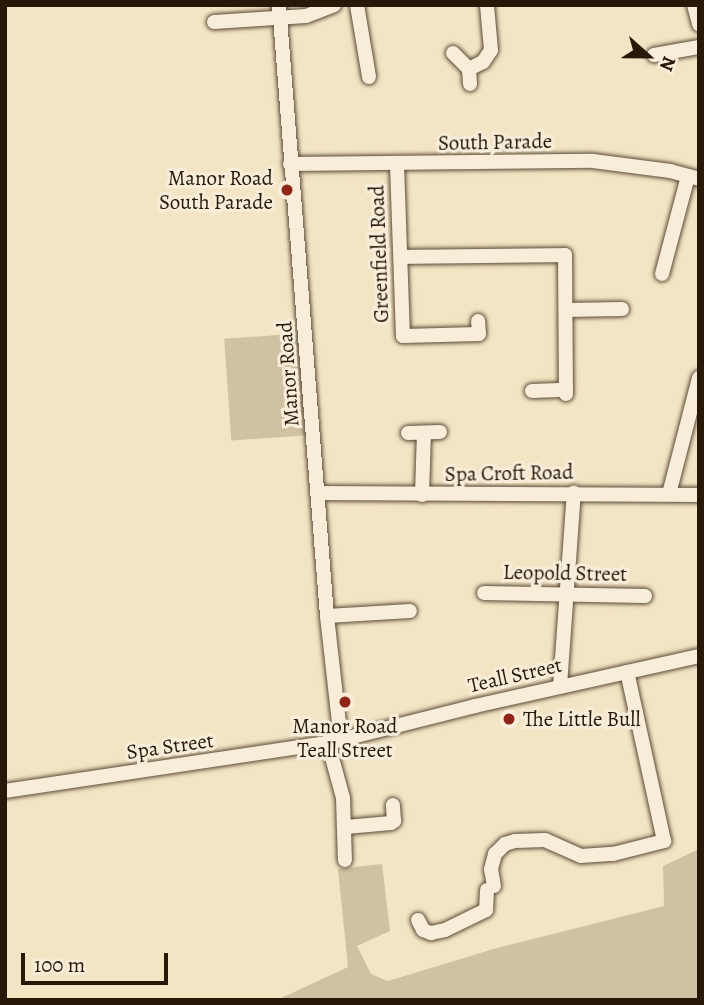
<!DOCTYPE html>
<html>
<head>
<meta charset="utf-8">
<style>
  body { margin:0 }
  #map { position:relative; width:704px; height:1005px; overflow:hidden; background:#f3e4c4; font-family:Alegreya,serif }
  div>[style] { position:absolute }
  .green>* { inset:0; background:#d0c1a4; transform-origin:0 0 }
  .roads { filter:drop-shadow(0 0 2px #5b4b37) drop-shadow(0 0 2px #5b4b37) }
  .minor>* { height:14px; margin:-7px; padding:0 7px; transform-origin:7px; border-radius:7px; background:#f7edd9 }
  .dots>* { width:19px; height:19px; translate:-50% -50%; box-sizing:border-box; border:4px solid #f7edd9; border-radius:50% }
  span { translate:-50% -50%; white-space:nowrap; text-align:center; line-height:1.15; -webkit-text-stroke:6px #f7edd9; paint-order:stroke }
  .street-label { font-size:21px; color:#281808 }
  .poi-label { font-size:21px; color:#281808 }
  .right { translate:-100% -50%; text-align:right }
  .left { translate:0 -50%; text-align:left }
  .frame { position:absolute; inset:0; border:7px solid #281808; pointer-events:none }
  .north { position:absolute; left:613px; top:21px; width:70px; height:70px; -webkit-text-stroke:5px #f7edd9; paint-order:stroke; rotate:111deg; font-size:19px; font-weight:700; line-height:28px; text-align:center; color:#281808 }
  .north::after { content:''; display:block; margin:auto; width:24px; height:32px; background:#281808; clip-path:polygon(50% 0,100% 100%,50% 72%,0 100%) }
  .scale { position:absolute; left:21px; top:953px; width:147px; height:32px; box-sizing:border-box; border:4px solid #281808; border-top:0; padding-left:9px; font-size:21px; line-height:24px; white-space:nowrap; color:#281808; -webkit-text-stroke:5px #f7edd9; paint-order:stroke }
</style>
</head>
<body>
<div id="map">
  <div class="green">
    <i style="left:306px;top:333px;width:102px;height:82px;rotate:86deg"></i>
    <i style="clip-path:polygon(699px 849px,699px 1000px,277px 1000px,348px 967px,338px 869px,382px 864px,390px 931px,357px 946px,371px 974px,388px 981px,497px 948px,664px 906px,663px 866px)"></i>
  </div>
  <div class="roads">
    <div class="minor">
      <i style="left:279px;top:5px;width:613px;rotate:85.51deg"></i>
      <i style="left:327px;top:616px;width:125px;rotate:83.6deg"></i>
      <i style="left:357px;top:5px;width:73px;rotate:80.5deg"></i>
      <i style="left:694px;top:5px;width:20px;rotate:75deg"></i>
      <i style="left:214px;top:22px;width:92px;rotate:-3.7deg"></i>
      <i style="left:306px;top:16px;width:30px;rotate:-21deg"></i>
      <i style="left:453px;top:53px;width:23px;rotate:45deg"></i>
      <i style="left:469px;top:69px;width:15px;rotate:86deg"></i>
      <i style="left:654px;top:55px;width:46px;rotate:-10.1deg"></i>
      <i style="left:469px;top:69px;width:16px;rotate:-27deg"></i>
      <i style="left:483px;top:62px;width:14px;rotate:-56deg"></i>
      <i style="left:491px;top:50px;width:45px;rotate:-95.1deg"></i>
      <i style="left:290px;top:164px;width:303px;rotate:-0.6deg"></i>
      <i style="left:593px;top:161px;width:78px;rotate:7.4deg"></i>
      <i style="left:670px;top:171px;width:30px;rotate:15deg"></i>
      <i style="left:397px;top:165px;width:171px;rotate:88deg"></i>
      <i style="left:403px;top:336px;width:76px;rotate:-1.5deg"></i>
      <i style="left:479px;top:334px;width:13px;rotate:-94deg"></i>
      <i style="left:401px;top:257px;width:164px;rotate:-0.7deg"></i>
      <i style="left:565px;top:255px;width:139px;rotate:89.6deg"></i>
      <i style="left:662px;top:274px;width:101px;rotate:-75.1deg"></i>
      <i style="left:566px;top:310px;width:56px;rotate:-1deg"></i>
      <i style="left:532px;top:391px;width:34px;rotate:-2deg"></i>
      <i style="left:408px;top:433px;width:32px;rotate:-2deg"></i>
      <i style="left:319px;top:493px;width:380px;rotate:0.3deg"></i>
      <i style="left:669px;top:494px;width:120px;rotate:-75.5deg"></i>
      <i style="left:422px;top:495px;width:62px;rotate:-88.2deg"></i>
      <i style="left:484px;top:593px;width:161px;rotate:1.1deg"></i>
      <i style="left:327px;top:616px;width:83px;rotate:-3.4deg"></i>
      <i style="left:560px;top:686px;width:194px;rotate:-85.9deg"></i>
      <i style="left:328px;top:743px;width:57px;rotate:74.7deg"></i>
      <i style="left:343px;top:798px;width:62px;rotate:88.2deg"></i>
      <i style="left:5px;top:791px;width:327px;rotate:-8.5deg"></i>
      <i style="left:328px;top:743px;width:152px;rotate:-14.1deg"></i>
      <i style="left:475px;top:706px;width:230px;rotate:-12.6deg"></i>
      <i style="left:346px;top:827px;width:45px;rotate:-5.1deg"></i>
      <i style="left:391px;top:823px;width:4px;rotate:-34deg"></i>
      <i style="left:394px;top:821px;width:16px;rotate:-94deg"></i>
      <i style="left:494px;top:886px;width:17px;rotate:-100deg"></i>
      <i style="left:491px;top:869px;width:16px;rotate:-75deg"></i>
      <i style="left:495px;top:854px;width:14px;rotate:-45deg"></i>
      <i style="left:505px;top:844px;width:10px;rotate:-17deg"></i>
      <i style="left:515px;top:841px;width:30px;rotate:-2deg"></i>
      <i style="left:545px;top:840px;width:39px;rotate:24deg"></i>
      <i style="left:581px;top:856px;width:32px;rotate:-4deg"></i>
      <i style="left:613px;top:854px;width:53px;rotate:-14.3deg"></i>
      <i style="left:664px;top:841px;width:173px;rotate:-102.3deg"></i>
      <i style="left:418px;top:920px;width:11px;rotate:63deg"></i>
      <i style="left:423px;top:930px;width:9px;rotate:21deg"></i>
      <i style="left:431px;top:933px;width:14px;rotate:-12deg"></i>
      <i style="left:445px;top:930px;width:46px;rotate:-26deg"></i>
      <i style="left:486px;top:910px;width:20px;rotate:-87deg"></i>
    </div>
  </div>
  <div class="dots">
    <i style="left:287px;top:190px;background:#8f2418"></i>
    <i style="left:345px;top:702px;background:#8f2418"></i>
    <i style="left:509px;top:719px;background:#8f2418"></i>
  </div>
  <div class="street-label">
    <span style="left:495px;top:142px;rotate:-1deg">South Parade</span>
    <span style="left:379px;top:254px;rotate:-92deg">Greenfield Road</span>
    <span style="left:288px;top:374px;rotate:-94deg">Manor Road</span>
    <span style="left:509px;top:473px;rotate:-1deg">Spa Croft Road</span>
    <span style="left:565px;top:573px;rotate:1deg">Leopold Street</span>
    <span style="left:515px;top:675px;rotate:-13deg">Teall Street</span>
    <span style="left:170px;top:746px;rotate:-8deg">Spa Street</span>
  </div>
  <div class="poi-label">
    <span class="right" style="left:273px;top:190px">Manor Road<br>South Parade</span>
    <span class="left" style="left:523px;top:719px">The Little Bull</span>
    <span style="left:345px;top:738px">Manor Road<br>Teall Street</span>
  </div>
  <div class="frame"></div>
  <div class="north">N</div>
  <div class="scale">100 m</div>
</div>
</body>
</html>
